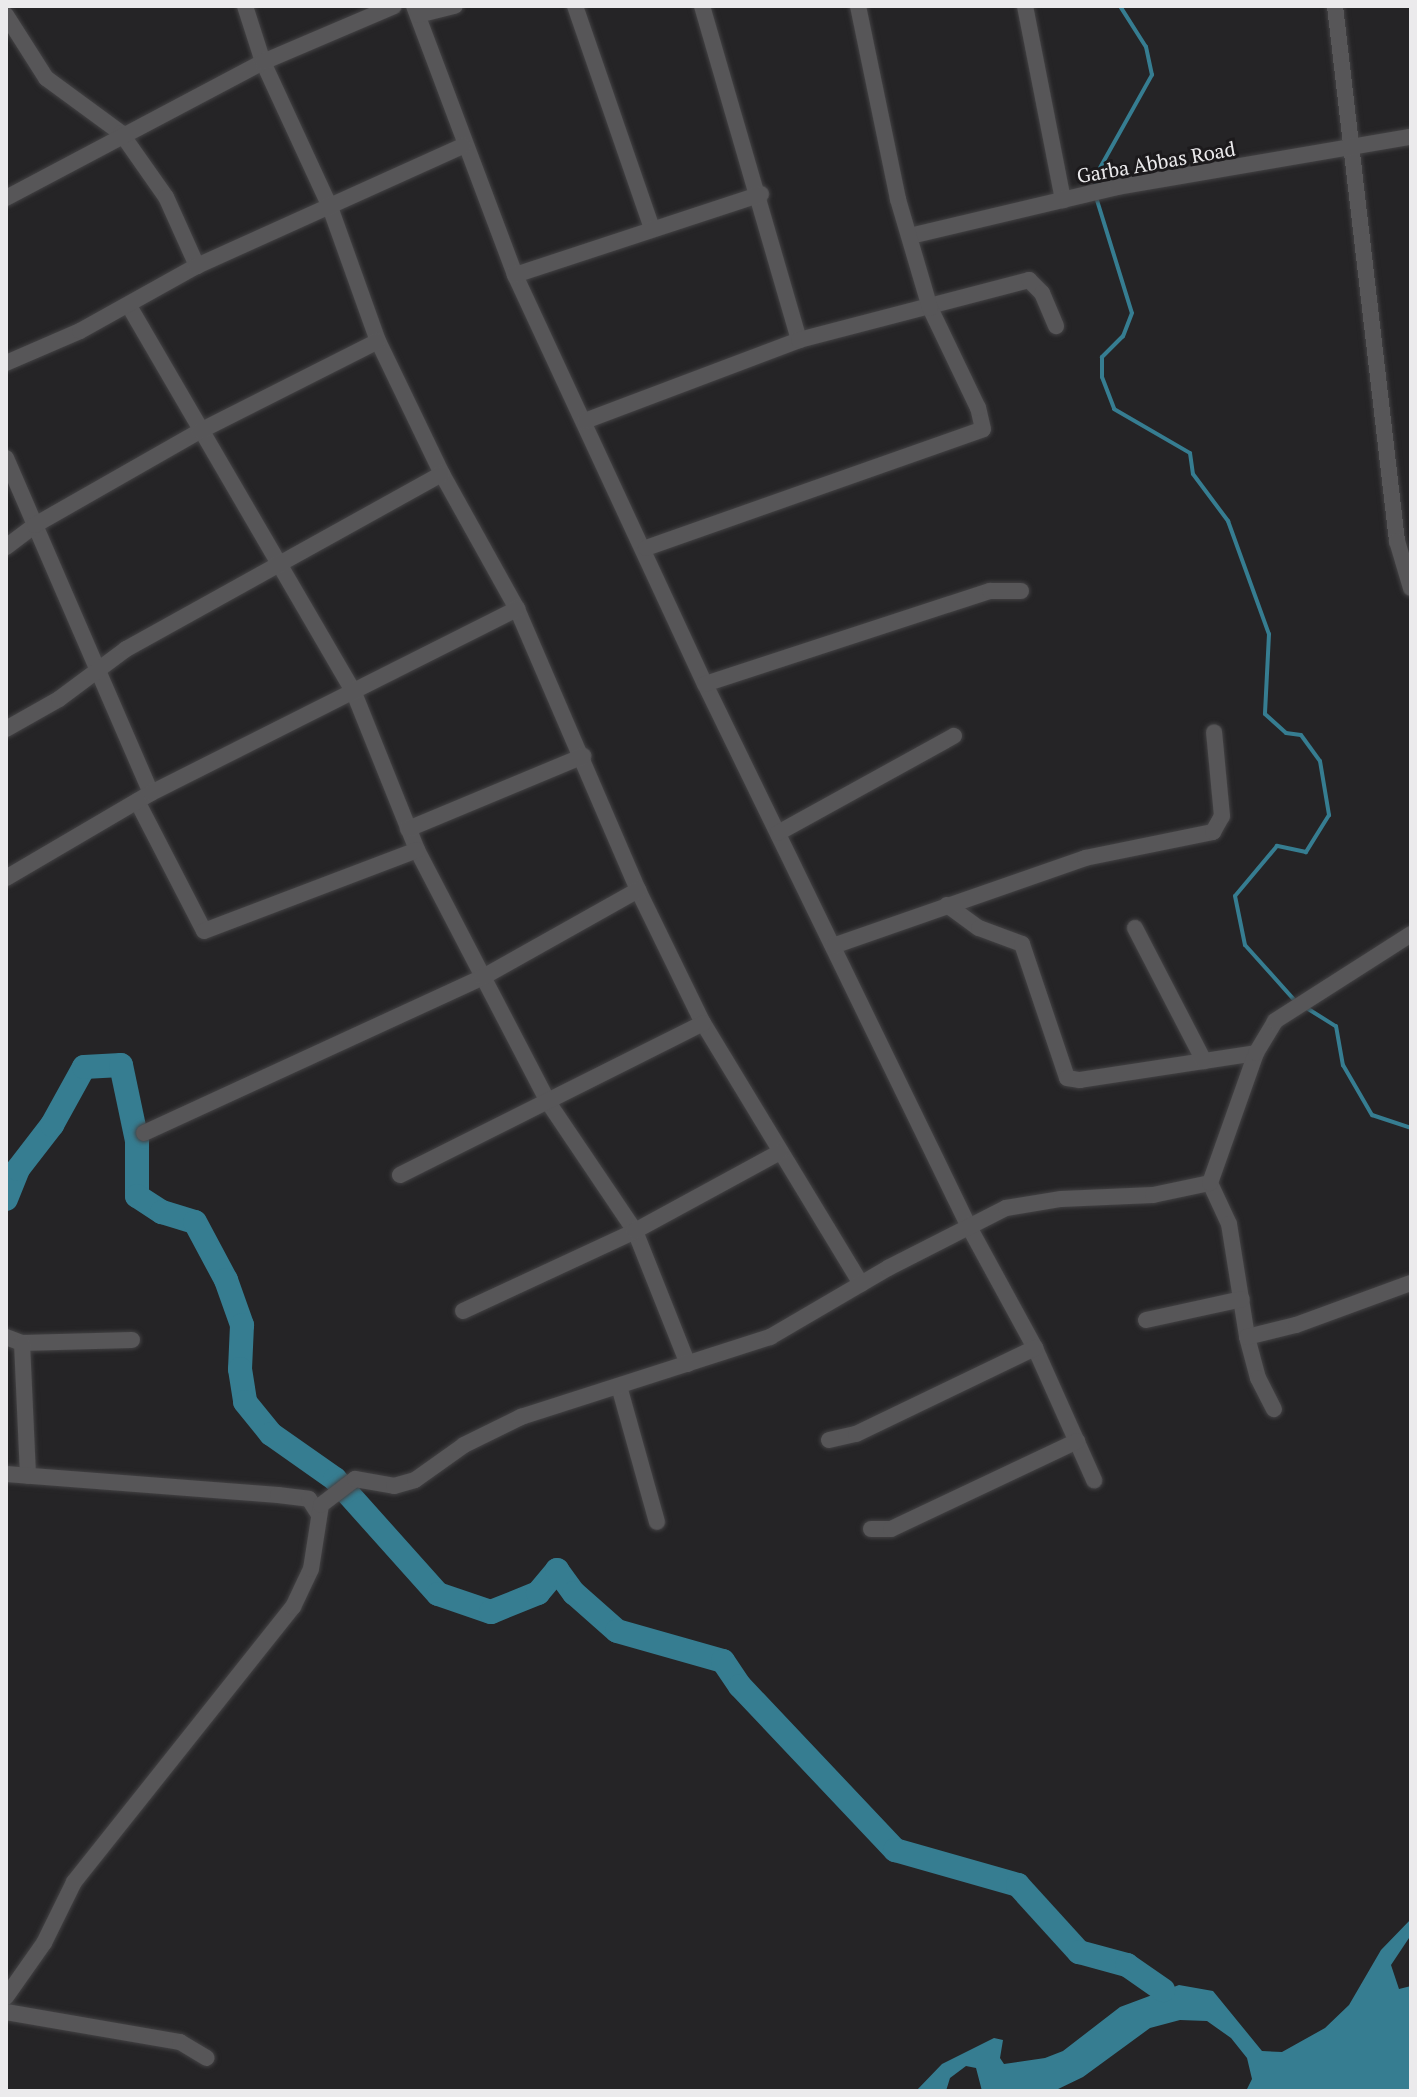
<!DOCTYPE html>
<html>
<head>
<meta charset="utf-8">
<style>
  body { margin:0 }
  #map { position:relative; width:1417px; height:2097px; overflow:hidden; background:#252426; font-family:"PT Serif",serif }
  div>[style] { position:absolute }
  .water>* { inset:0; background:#367d91 }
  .stream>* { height:4px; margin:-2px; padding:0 2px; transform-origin:2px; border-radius:2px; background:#367d91 }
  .river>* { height:24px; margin:-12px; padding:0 12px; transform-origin:12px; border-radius:12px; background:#367d91 }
  .roads { filter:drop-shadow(0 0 2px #434244) drop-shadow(0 0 2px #434244) }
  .minor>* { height:16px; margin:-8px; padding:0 8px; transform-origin:8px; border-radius:8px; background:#575658 }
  span { translate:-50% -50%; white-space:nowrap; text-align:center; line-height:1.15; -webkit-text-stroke:6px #1c1a1c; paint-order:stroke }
  .street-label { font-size:20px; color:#ebeaec }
  .frame { position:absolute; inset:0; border:8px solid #ebeaec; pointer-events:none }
</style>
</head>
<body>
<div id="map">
  <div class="water">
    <i style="clip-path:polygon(1411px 1919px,1411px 1935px,1391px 1965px,1399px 1989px,1411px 1986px,1411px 2091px,1246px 2091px,1252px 2079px,1247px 2058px,1231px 2038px,1207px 2021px,1180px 2020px,1150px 2028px,1083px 2077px,1054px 2091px,982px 2091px,976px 2068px,966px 2066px,950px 2078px,946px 2091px,916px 2091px,942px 2064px,994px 2038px,1003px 2040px,1000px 2058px,1004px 2064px,1045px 2058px,1063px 2051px,1120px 2007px,1179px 1985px,1213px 1991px,1262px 2051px,1282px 2052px,1325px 2028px,1349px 2005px,1381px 1950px)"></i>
  </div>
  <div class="stream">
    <i style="left:1096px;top:189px;width:14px;rotate:-90deg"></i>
    <i style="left:1096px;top:175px;width:115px;rotate:-60.8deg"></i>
    <i style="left:1152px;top:75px;width:29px;rotate:-102deg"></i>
    <i style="left:1146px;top:47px;width:49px;rotate:-122.4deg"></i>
    <i style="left:1096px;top:197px;width:121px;rotate:72.8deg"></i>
    <i style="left:1132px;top:313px;width:25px;rotate:111deg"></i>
    <i style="left:1123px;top:336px;width:30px;rotate:135deg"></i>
    <i style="left:1102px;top:357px;width:20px;rotate:90deg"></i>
    <i style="left:1102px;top:377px;width:34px;rotate:69deg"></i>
    <i style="left:1114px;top:409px;width:88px;rotate:30.1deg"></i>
    <i style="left:1190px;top:453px;width:21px;rotate:82deg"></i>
    <i style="left:1193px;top:474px;width:59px;rotate:53.3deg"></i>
    <i style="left:1228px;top:521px;width:120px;rotate:70.1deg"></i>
    <i style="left:1269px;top:634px;width:80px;rotate:92.9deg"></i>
    <i style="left:1265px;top:714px;width:28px;rotate:42deg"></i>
    <i style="left:1286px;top:733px;width:15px;rotate:8deg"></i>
    <i style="left:1301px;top:735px;width:32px;rotate:54deg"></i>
    <i style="left:1320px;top:761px;width:55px;rotate:80.5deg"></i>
    <i style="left:1329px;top:815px;width:44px;rotate:121.9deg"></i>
    <i style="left:1306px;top:852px;width:30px;rotate:-168deg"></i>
    <i style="left:1277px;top:846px;width:65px;rotate:130deg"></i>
    <i style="left:1235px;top:896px;width:50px;rotate:78.5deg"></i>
    <i style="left:1245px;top:945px;width:78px;rotate:48.1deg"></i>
    <i style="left:1305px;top:1007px;width:36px;rotate:32deg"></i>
    <i style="left:1336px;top:1026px;width:40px;rotate:80deg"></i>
    <i style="left:1343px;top:1065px;width:58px;rotate:59.9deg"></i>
    <i style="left:1372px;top:1115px;width:41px;rotate:18.4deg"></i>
  </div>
  <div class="river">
    <i style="left:6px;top:1199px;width:32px;rotate:-68deg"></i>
    <i style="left:18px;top:1169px;width:56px;rotate:-52.3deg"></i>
    <i style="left:52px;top:1125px;width:66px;rotate:-61.1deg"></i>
    <i style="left:84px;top:1067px;width:37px;rotate:-3deg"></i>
    <i style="left:121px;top:1065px;width:78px;rotate:78.1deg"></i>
    <i style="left:137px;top:1141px;width:55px;rotate:90deg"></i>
    <i style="left:137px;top:1196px;width:30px;rotate:33deg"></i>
    <i style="left:162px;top:1212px;width:34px;rotate:17deg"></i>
    <i style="left:195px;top:1222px;width:66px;rotate:61.9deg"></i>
    <i style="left:226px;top:1280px;width:48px;rotate:70.4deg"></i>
    <i style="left:242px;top:1325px;width:44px;rotate:92.6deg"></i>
    <i style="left:240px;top:1369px;width:33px;rotate:81deg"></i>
    <i style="left:245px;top:1402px;width:41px;rotate:50.9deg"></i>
    <i style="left:271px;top:1434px;width:78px;rotate:35.1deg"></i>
    <i style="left:335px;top:1479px;width:154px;rotate:48.2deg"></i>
    <i style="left:438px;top:1594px;width:56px;rotate:18.8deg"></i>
    <i style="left:491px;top:1612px;width:51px;rotate:-22deg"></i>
    <i style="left:538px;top:1593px;width:30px;rotate:-50deg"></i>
    <i style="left:557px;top:1570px;width:29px;rotate:54deg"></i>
    <i style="left:574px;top:1593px;width:57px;rotate:41.5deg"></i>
    <i style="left:617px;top:1631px;width:110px;rotate:15.8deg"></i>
    <i style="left:723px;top:1661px;width:30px;rotate:56deg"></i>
    <i style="left:740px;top:1686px;width:226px;rotate:46.6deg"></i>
    <i style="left:895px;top:1850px;width:128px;rotate:15.9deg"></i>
    <i style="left:1018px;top:1885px;width:91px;rotate:47.7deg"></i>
    <i style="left:1079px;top:1952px;width:50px;rotate:15.2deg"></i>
    <i style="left:1127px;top:1965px;width:44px;rotate:34.8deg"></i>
  </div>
  <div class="roads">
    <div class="minor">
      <i style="left:245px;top:6px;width:59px;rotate:72.2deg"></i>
      <i style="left:263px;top:62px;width:160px;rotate:65.2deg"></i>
      <i style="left:330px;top:207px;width:142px;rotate:70.3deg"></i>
      <i style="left:378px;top:341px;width:148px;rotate:64.3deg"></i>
      <i style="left:442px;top:474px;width:154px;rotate:60.9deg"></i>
      <i style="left:517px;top:609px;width:306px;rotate:66.7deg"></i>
      <i style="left:638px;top:890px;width:148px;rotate:64deg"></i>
      <i style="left:703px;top:1023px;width:305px;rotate:58.8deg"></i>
      <i style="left:414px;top:6px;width:287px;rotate:69.4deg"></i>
      <i style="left:515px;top:275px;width:451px;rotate:65.1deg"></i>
      <i style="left:705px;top:684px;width:602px;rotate:64.07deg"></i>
      <i style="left:968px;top:1225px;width:140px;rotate:61.4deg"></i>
      <i style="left:1035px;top:1348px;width:145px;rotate:65.9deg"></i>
      <i style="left:575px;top:6px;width:235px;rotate:70.9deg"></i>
      <i style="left:702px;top:6px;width:348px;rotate:73.8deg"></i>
      <i style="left:1025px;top:6px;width:198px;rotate:78.9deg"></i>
      <i style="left:1335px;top:6px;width:539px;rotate:83.39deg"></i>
      <i style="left:1397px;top:541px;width:49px;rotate:73.4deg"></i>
      <i style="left:6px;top:15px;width:75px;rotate:57.6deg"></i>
      <i style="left:46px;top:78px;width:93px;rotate:36.3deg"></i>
      <i style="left:121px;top:133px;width:78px;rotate:54.9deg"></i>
      <i style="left:166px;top:197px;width:76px;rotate:65.8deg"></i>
      <i style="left:418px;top:15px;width:38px;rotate:-14deg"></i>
      <i style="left:6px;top:198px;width:291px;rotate:-27.9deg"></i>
      <i style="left:263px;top:62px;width:142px;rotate:-23.1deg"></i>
      <i style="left:910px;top:236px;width:213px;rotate:-13.3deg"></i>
      <i style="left:1117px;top:187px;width:298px;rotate:-9.7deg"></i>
      <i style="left:515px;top:275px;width:259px;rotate:-18.2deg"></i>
      <i style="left:129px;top:306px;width:448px;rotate:59.8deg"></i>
      <i style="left:354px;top:693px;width:169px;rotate:68.1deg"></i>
      <i style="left:417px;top:850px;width:284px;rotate:62.5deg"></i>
      <i style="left:548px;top:1102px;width:156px;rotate:56deg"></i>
      <i style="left:635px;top:1231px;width:143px;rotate:68.3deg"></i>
      <i style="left:6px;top:363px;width:81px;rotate:-23.4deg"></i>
      <i style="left:80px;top:331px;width:134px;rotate:-29.1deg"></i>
      <i style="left:197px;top:266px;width:292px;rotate:-24.3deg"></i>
      <i style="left:585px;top:421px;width:229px;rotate:-20.7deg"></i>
      <i style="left:799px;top:340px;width:238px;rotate:-14.6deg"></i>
      <i style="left:1029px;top:280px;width:18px;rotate:45deg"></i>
      <i style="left:1042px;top:293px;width:36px;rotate:67deg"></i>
      <i style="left:6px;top:458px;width:365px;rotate:66.6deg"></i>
      <i style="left:6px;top:547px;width:36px;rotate:-37deg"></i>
      <i style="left:35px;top:525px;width:190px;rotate:-29.7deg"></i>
      <i style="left:200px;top:431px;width:199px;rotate:-26.8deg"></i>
      <i style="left:646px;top:548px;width:357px;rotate:-19.4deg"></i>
      <i style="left:983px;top:429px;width:22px;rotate:-103deg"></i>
      <i style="left:978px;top:408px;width:111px;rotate:-115.6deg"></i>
      <i style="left:930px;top:308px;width:114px;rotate:-106.4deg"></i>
      <i style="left:898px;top:199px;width:197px;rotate:-101.7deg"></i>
      <i style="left:705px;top:684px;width:300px;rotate:-18.1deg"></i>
      <i style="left:990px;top:591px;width:31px"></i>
      <i style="left:6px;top:729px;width:61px;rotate:-29.5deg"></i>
      <i style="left:59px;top:699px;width:84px;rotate:-36.7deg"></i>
      <i style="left:126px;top:649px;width:361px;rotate:-29deg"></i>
      <i style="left:137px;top:801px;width:146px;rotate:62.7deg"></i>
      <i style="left:204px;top:931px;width:228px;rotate:-20.8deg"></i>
      <i style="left:408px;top:829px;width:190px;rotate:-22.6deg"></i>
      <i style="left:778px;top:833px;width:201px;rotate:-28.9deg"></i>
      <i style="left:6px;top:878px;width:168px;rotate:-30.4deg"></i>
      <i style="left:151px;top:793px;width:410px;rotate:-26.7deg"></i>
      <i style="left:947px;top:905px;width:39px;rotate:36deg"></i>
      <i style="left:979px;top:928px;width:46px;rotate:20.4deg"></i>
      <i style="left:1022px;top:944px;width:141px;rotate:71.4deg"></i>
      <i style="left:1067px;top:1078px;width:13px;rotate:9deg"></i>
      <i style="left:1080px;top:1080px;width:178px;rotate:-8.7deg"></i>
      <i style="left:1135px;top:928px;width:150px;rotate:62.6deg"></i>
      <i style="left:833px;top:946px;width:267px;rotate:-19.2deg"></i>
      <i style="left:1085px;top:858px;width:131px;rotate:-11.5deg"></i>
      <i style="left:1213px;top:832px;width:18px;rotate:-61deg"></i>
      <i style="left:1222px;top:816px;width:84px;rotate:-95.4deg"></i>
      <i style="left:144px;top:1133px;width:373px;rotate:-24.7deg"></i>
      <i style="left:483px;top:977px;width:178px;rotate:-29.3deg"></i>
      <i style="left:400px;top:1175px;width:339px;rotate:-26.6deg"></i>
      <i style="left:1210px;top:1183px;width:45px;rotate:65.1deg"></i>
      <i style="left:1229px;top:1224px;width:114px;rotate:80.9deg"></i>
      <i style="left:1247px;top:1337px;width:42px;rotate:75deg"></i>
      <i style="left:1258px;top:1378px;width:35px;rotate:63deg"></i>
      <i style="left:463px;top:1311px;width:190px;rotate:-24.9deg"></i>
      <i style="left:635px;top:1231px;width:165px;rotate:-28.6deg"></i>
      <i style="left:1146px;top:1320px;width:98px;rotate:-12.3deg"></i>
      <i style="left:6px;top:1337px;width:17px;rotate:21deg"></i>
      <i style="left:22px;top:1343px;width:110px;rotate:-1.6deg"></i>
      <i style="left:1247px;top:1337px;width:50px;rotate:-13.8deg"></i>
      <i style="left:1296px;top:1325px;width:122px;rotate:-20.1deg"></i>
      <i style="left:22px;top:1343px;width:133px;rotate:87.4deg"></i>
      <i style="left:619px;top:1386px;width:141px;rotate:74.4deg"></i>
      <i style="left:829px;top:1440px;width:28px;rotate:-13deg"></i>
      <i style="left:856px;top:1434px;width:199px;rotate:-25.7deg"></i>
      <i style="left:6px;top:1474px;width:273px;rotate:4.4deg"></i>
      <i style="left:278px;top:1495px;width:31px;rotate:7deg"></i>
      <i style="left:309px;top:1499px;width:19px;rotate:58deg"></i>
      <i style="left:871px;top:1529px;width:20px"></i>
      <i style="left:891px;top:1529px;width:206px;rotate:-25.3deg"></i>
      <i style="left:6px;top:1997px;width:66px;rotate:-54.9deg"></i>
      <i style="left:44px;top:1943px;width:68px;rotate:-63.8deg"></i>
      <i style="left:74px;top:1882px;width:352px;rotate:-51.5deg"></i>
      <i style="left:293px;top:1607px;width:42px;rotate:-64.7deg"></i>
      <i style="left:311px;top:1569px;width:65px;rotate:-81.1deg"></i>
      <i style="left:321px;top:1505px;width:43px;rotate:-37.4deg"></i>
      <i style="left:355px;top:1479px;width:40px;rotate:10deg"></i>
      <i style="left:394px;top:1486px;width:22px;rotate:-16deg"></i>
      <i style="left:415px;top:1480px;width:60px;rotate:-35.5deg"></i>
      <i style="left:464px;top:1445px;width:64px;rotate:-26.2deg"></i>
      <i style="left:521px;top:1417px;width:262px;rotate:-17.8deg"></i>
      <i style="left:770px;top:1337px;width:137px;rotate:-30.3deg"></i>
      <i style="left:888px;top:1268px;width:132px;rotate:-27deg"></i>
      <i style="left:1006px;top:1208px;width:56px;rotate:-9.3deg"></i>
      <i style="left:1061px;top:1199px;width:92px;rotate:-2.5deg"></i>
      <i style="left:1153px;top:1195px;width:58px;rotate:-11.9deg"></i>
      <i style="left:1210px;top:1183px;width:138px;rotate:-70.5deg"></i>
      <i style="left:1256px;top:1053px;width:37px;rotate:-59deg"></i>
      <i style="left:1275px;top:1021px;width:161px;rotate:-32.6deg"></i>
      <i style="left:6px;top:2012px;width:177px;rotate:9.8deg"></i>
      <i style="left:180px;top:2042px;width:31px;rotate:31deg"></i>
    </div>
  </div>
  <div class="street-label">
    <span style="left:1156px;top:162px;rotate:-10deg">Garba Abbas Road</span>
  </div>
  <div class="frame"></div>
</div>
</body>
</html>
